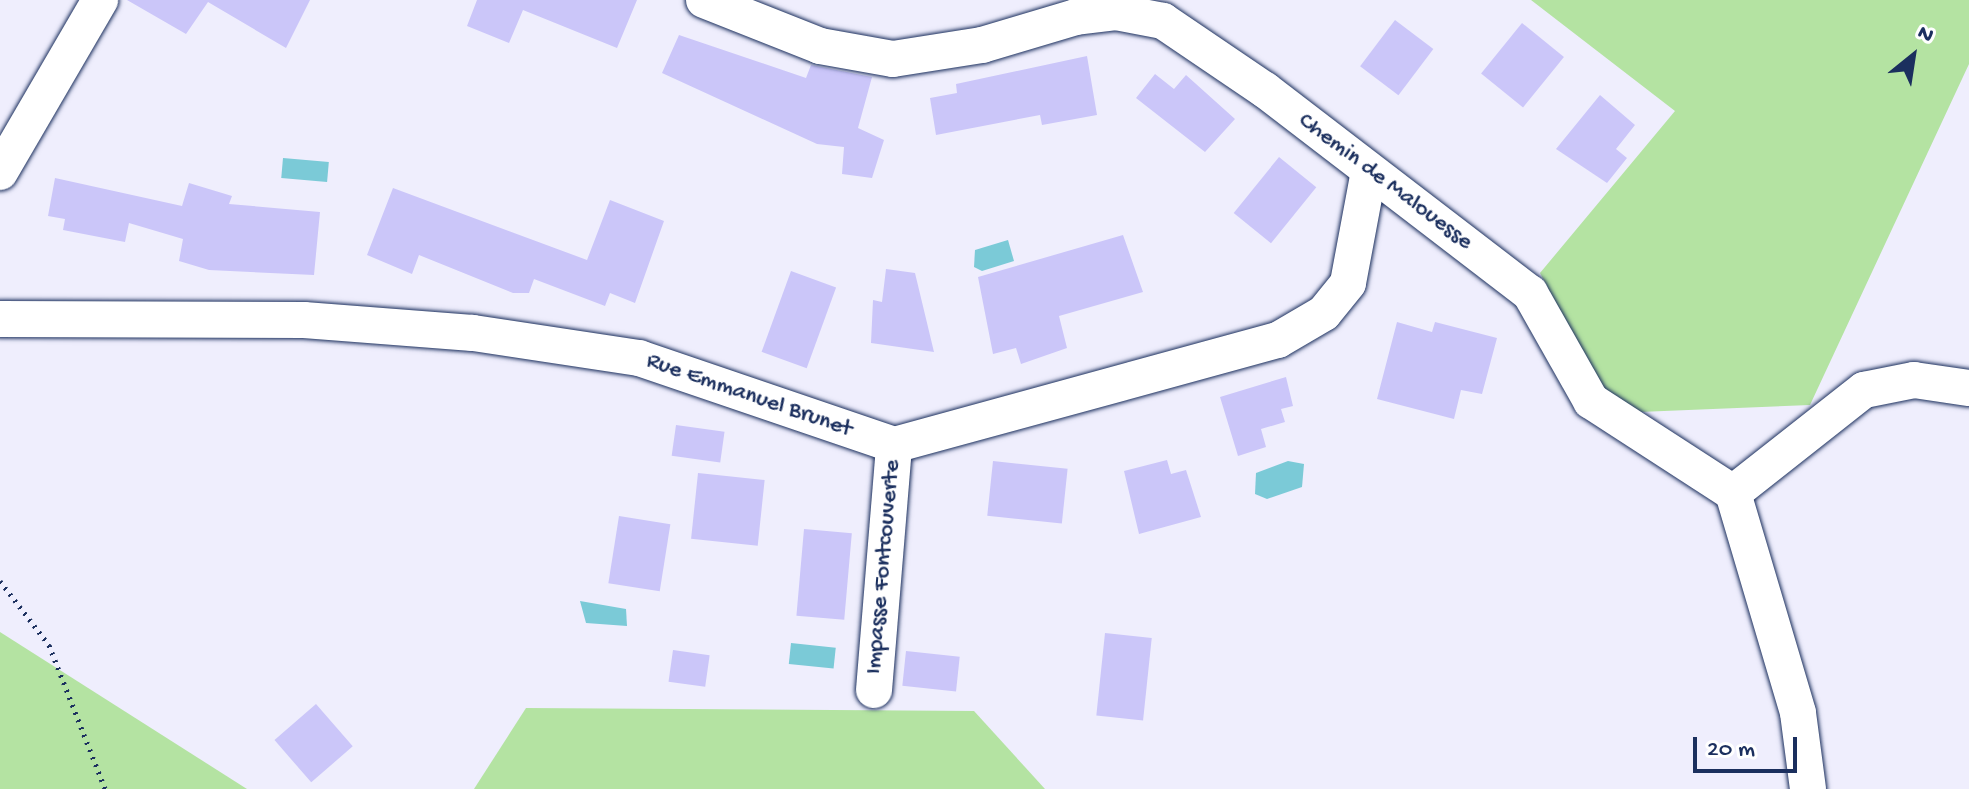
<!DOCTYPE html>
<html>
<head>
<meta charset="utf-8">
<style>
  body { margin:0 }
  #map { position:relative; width:1969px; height:789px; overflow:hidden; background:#efeefd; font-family:"Gochi Hand",sans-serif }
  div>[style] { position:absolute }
  .green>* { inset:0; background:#b4e3a2 }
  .water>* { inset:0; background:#7bcad7; transform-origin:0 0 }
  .building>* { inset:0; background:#cbc6f9; transform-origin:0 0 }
  .path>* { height:5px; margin-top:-2.5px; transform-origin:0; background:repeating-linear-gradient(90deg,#1b2f5e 0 2px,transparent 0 8px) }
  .roads { filter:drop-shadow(0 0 2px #1b2f5e) drop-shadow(0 0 2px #1b2f5e) }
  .minor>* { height:36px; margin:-18px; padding:0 18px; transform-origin:18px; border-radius:18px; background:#fff }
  span { translate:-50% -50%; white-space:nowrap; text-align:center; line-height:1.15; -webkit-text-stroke:6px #fff; paint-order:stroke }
  .street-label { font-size:24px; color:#1b2f5e }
  .north { position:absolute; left:1873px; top:16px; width:80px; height:80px; -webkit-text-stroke:6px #fff; paint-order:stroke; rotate:30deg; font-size:22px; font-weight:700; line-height:32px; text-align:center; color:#1b2f5e }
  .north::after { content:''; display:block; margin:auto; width:28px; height:36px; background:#1b2f5e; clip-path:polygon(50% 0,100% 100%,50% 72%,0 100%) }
  .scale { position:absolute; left:1693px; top:737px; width:104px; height:36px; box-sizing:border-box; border:4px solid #1b2f5e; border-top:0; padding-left:10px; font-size:24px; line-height:28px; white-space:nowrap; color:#1b2f5e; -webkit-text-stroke:6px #fff; paint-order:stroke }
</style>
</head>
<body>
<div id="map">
  <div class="green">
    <i style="clip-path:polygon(1531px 0,1969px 0,1969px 64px,1810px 405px,1615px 413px,1540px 273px,1675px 111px)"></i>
    <i style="clip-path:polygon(0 632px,247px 789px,0 789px)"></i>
    <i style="clip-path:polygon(526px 708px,974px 711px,1045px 789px,474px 789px)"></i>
  </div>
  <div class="water">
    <i style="left:283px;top:158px;width:46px;height:20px;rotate:5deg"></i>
    <i style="clip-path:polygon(1008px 240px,1014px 261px,982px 271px,974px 267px,975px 250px)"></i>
    <i style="clip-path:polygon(1288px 461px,1304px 464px,1302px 487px,1267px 499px,1255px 494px,1256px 473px)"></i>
    <i style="clip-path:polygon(580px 601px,626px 609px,627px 626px,586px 623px)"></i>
    <i style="left:791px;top:643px;width:45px;height:21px;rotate:6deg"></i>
  </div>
  <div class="building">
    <i style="clip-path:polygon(127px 0,310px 0,286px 48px,208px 2px,186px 34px)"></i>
    <i style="clip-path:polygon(477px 0,637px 0,617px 48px,523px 10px,509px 43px,467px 26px)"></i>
    <i style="left:1395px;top:20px;width:48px;height:58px;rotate:37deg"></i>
    <i style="left:1522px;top:23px;width:54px;height:65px;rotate:39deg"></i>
    <i style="clip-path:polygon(679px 35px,806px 78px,811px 65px,872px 77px,858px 128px,884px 140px,872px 178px,842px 174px,844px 147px,817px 144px,662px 73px)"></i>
    <i style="clip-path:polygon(1087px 56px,1097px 115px,1042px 125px,1040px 115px,936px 135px,930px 98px,957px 93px,956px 84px)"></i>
    <i style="clip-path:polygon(1155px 74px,1174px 89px,1186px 75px,1235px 119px,1205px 152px,1136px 98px)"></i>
    <i style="clip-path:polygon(1600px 95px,1635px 125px,1616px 149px,1627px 158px,1607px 183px,1556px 149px)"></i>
    <i style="left:1279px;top:157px;width:48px;height:72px;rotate:39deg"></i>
    <i style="clip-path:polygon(55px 178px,182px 206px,189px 183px,232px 196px,229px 204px,320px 212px,314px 275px,209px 270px,179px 261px,183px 239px,129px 223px,125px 242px,63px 230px,65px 219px,48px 216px)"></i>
    <i style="clip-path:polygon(393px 188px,587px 260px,610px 200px,664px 221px,635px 303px,610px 293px,605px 306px,534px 279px,529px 293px,513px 293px,419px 255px,412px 274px,367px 255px)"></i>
    <i style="clip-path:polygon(1123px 235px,1143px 292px,1059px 316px,1067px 348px,1021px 364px,1016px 348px,993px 354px,978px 277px)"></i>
    <i style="clip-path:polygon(886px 269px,915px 273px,934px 352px,871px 343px,873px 300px,882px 302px)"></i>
    <i style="left:791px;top:271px;width:48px;height:86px;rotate:20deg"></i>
    <i style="clip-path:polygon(1397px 322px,1432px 332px,1435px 322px,1497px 338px,1482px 394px,1461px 390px,1454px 419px,1377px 399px)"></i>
    <i style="clip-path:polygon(1286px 377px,1293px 406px,1281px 409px,1285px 422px,1261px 429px,1266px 447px,1238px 456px,1220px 397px)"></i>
    <i style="left:676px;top:425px;width:49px;height:31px;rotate:8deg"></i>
    <i style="clip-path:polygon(1167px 460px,1171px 474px,1186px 470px,1201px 517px,1139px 534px,1124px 471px)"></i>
    <i style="left:993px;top:461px;width:75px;height:55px;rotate:6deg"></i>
    <i style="left:698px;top:473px;width:67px;height:66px;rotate:6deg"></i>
    <i style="left:619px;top:516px;width:52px;height:68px;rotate:9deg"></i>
    <i style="left:804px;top:529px;width:48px;height:87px;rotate:5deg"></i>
    <i style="left:1105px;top:633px;width:47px;height:83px;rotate:6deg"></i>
    <i style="left:673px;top:650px;width:37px;height:32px;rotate:8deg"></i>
    <i style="left:906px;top:651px;width:54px;height:35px;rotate:6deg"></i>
    <i style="left:316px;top:704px;width:56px;height:55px;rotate:49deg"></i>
  </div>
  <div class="path">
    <i style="left:0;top:581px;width:81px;rotate:52.6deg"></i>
    <i style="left:49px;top:645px;width:155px;rotate:68.7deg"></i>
  </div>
  <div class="roads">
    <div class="minor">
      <i style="left:704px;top:0;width:125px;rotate:21.6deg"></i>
      <i style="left:820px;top:46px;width:74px;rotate:10.1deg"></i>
      <i style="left:893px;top:59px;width:90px;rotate:-8.9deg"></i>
      <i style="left:982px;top:45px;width:98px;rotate:-16.6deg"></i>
      <i style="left:1076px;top:17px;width:40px;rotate:-7.1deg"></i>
      <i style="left:1116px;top:12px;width:48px;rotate:10.8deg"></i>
      <i style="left:1163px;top:21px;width:123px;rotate:34.1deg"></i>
      <i style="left:1265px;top:90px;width:334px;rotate:37.5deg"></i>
      <i style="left:1530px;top:293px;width:124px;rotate:60.5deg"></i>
      <i style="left:1591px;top:401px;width:169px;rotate:32.9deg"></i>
      <i style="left:0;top:172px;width:199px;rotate:-59.8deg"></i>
      <i style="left:0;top:319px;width:304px;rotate:0.2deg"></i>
      <i style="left:304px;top:320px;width:169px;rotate:4.4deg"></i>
      <i style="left:473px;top:333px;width:168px;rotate:8.6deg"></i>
      <i style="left:639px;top:358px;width:269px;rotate:18.8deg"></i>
      <i style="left:894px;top:445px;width:398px;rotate:-15.3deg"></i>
      <i style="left:1278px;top:340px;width:53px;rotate:-30.4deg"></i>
      <i style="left:1324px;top:313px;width:38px;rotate:-51deg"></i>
      <i style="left:1348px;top:283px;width:114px;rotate:-79.4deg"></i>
      <i style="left:1733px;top:493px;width:229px;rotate:73.5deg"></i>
      <i style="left:1798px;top:713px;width:77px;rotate:82.5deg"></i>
      <i style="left:1733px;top:493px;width:167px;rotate:-38.2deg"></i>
      <i style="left:1864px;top:390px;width:51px;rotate:-11.3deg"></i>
      <i style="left:1914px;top:380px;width:56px;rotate:8.3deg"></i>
      <i style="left:874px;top:690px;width:246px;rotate:-85.3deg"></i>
    </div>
  </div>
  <div class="street-label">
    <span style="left:1385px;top:182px;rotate:37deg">Chemin de Malouesse</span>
    <span style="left:749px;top:396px;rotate:19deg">Rue Emmanuel Brunet</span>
    <span style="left:884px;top:567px;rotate:-85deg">Impasse Fontcouverte</span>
  </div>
  <div class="north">N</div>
  <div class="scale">20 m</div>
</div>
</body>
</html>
